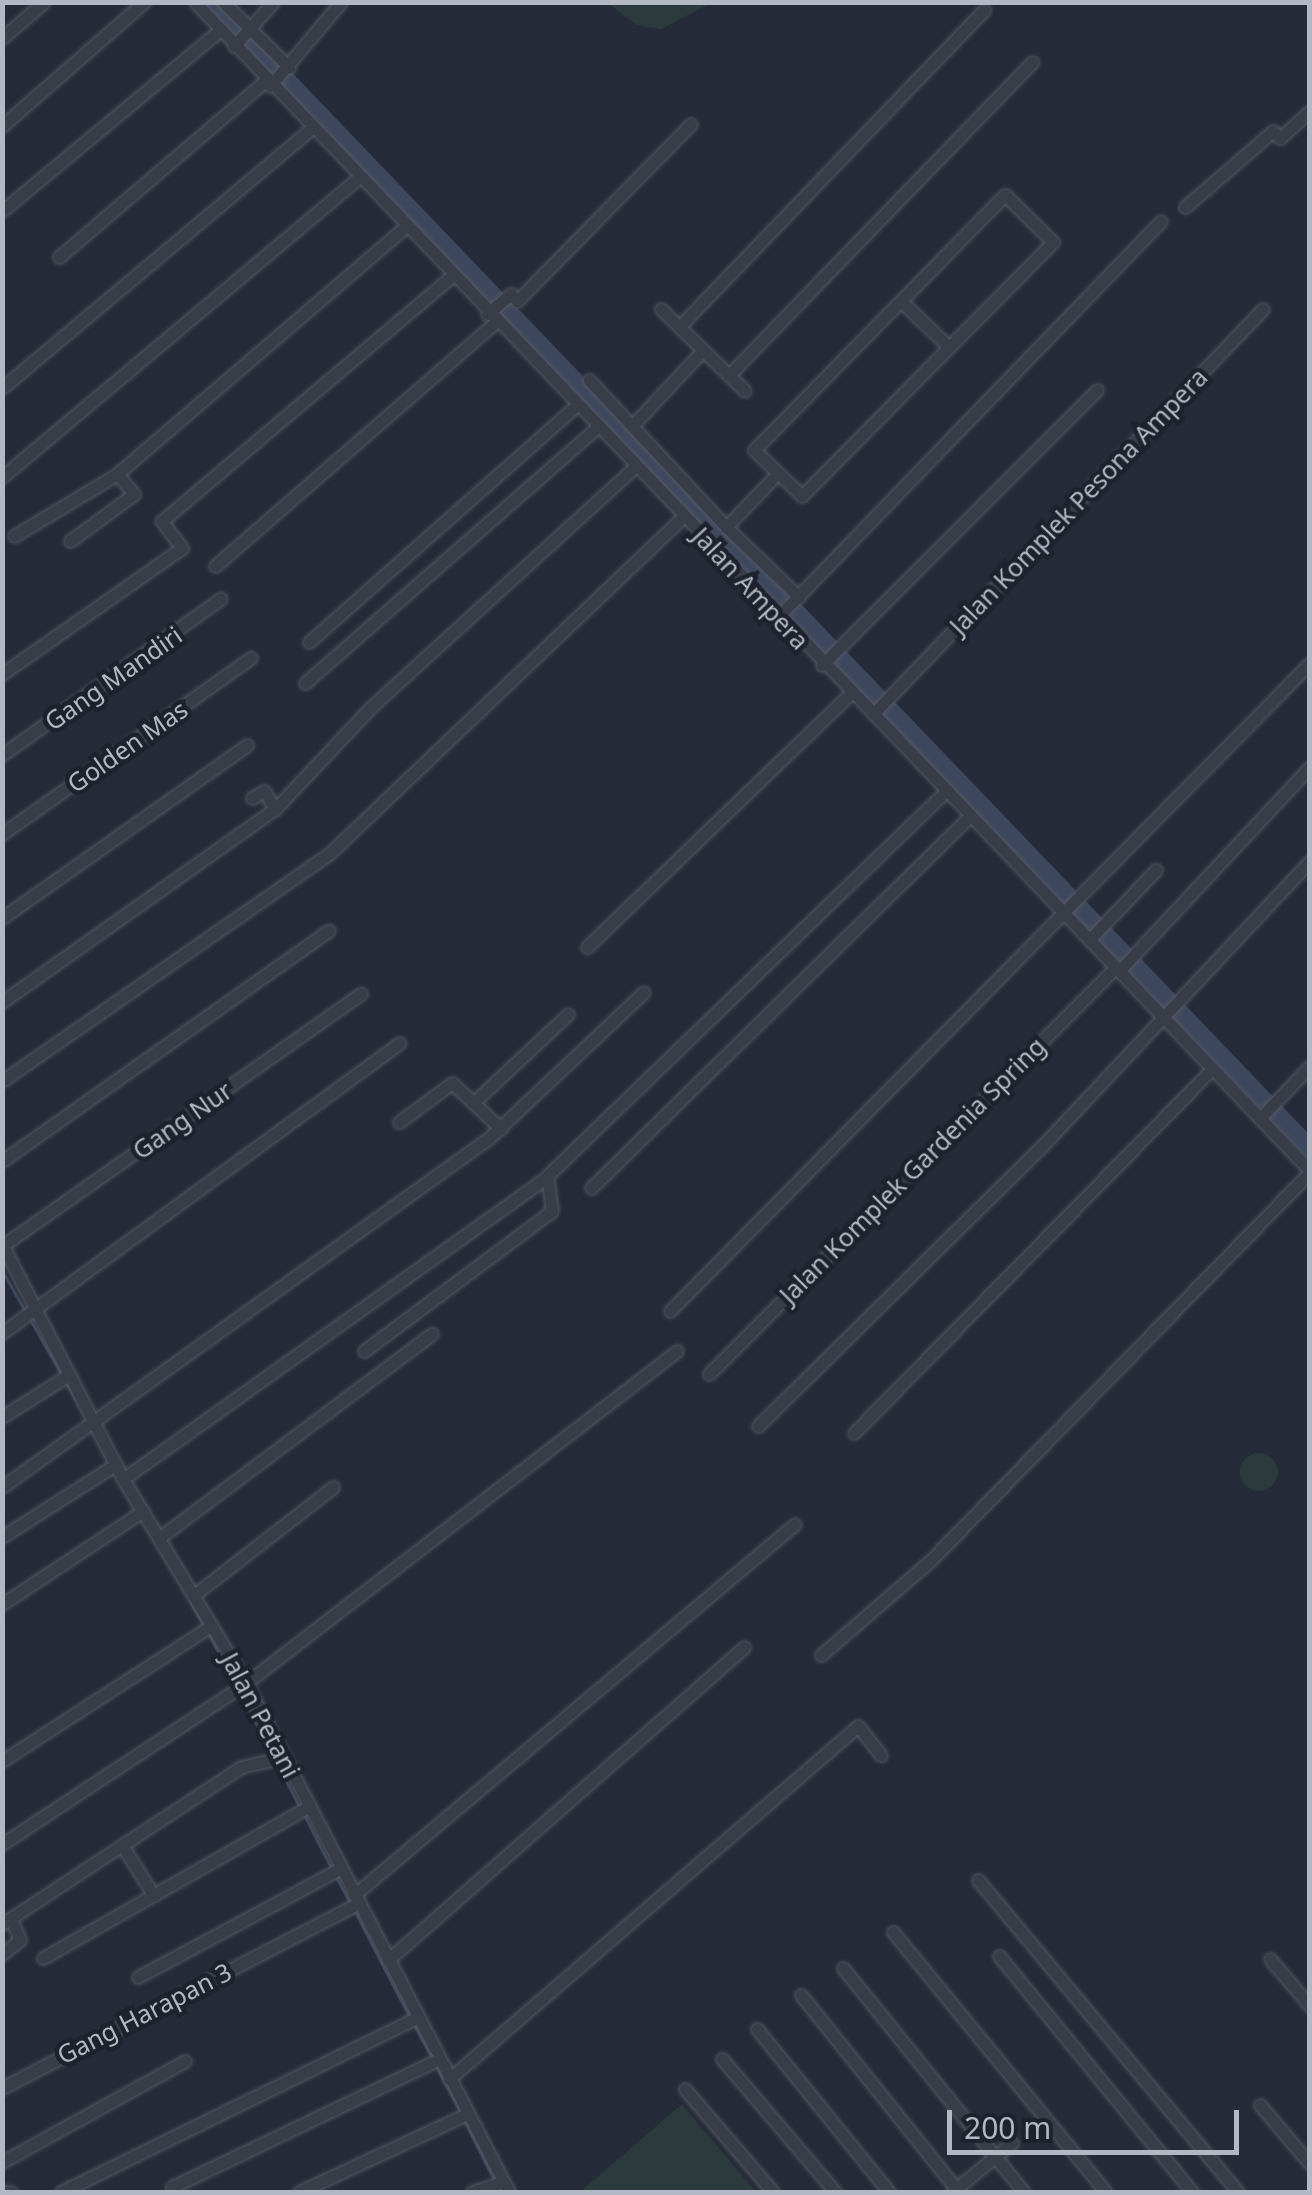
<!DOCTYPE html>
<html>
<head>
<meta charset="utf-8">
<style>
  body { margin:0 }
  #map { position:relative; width:1312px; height:2195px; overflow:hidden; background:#252b38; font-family:"Noto Sans",sans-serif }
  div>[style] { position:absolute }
  .green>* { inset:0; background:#2b3b3d }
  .round { border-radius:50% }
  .stream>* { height:2.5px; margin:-1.25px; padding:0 1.25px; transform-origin:1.25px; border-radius:1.25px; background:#3d485f }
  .river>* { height:18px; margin:-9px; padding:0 9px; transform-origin:9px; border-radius:9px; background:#3d485f }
  .roads { filter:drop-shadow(0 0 2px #545863) drop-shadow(0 0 2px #545863) }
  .minor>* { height:11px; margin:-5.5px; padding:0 5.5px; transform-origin:5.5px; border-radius:5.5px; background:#383d48 }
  span { translate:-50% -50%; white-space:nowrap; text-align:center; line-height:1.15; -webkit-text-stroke:9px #1e222d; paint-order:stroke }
  .street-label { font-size:25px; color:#b4b8c4 }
  .frame { position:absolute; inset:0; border:5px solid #b4b8c4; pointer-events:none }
  .scale { position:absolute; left:947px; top:2110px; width:292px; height:45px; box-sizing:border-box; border:5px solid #b4b8c4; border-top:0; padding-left:12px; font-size:30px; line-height:35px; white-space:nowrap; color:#b4b8c4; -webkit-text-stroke:8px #1e222d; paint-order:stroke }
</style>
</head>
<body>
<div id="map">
  <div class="green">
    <i style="clip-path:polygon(608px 3px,711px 3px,661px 29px,636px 25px)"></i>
    <i class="round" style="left:1240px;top:1453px;width:38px;height:38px"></i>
    <i style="clip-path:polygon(682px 2104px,756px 2192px,580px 2192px)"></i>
  </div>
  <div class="stream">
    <i style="left:2px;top:1270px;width:48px;rotate:60.3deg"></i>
    <i style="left:30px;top:1319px;width:62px;rotate:60.1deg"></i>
    <i style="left:65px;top:1380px;width:22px;rotate:60deg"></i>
    <i style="left:191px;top:1602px;width:26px;rotate:61deg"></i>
    <i style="left:208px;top:1632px;width:58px;rotate:62.1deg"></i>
    <i style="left:241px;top:1694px;width:68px;rotate:62.7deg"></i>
    <i style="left:278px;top:1765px;width:47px;rotate:62.4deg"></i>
    <i style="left:304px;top:1814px;width:62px;rotate:63deg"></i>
    <i style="left:336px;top:1876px;width:32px;rotate:62deg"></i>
    <i style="left:355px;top:1911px;width:117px;rotate:62.6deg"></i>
    <i style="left:415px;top:2026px;width:38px;rotate:61deg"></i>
    <i style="left:436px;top:2066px;width:52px;rotate:61.5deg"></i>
    <i style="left:464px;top:2119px;width:67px;rotate:63.4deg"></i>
  </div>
  <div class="river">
    <i style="left:212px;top:2px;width:1587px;rotate:46.23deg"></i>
  </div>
  <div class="roads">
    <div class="minor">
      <i style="left:195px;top:2px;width:1615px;rotate:46.35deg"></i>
      <i style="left:223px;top:2px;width:93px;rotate:44.6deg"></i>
      <i style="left:2px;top:38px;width:55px;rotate:-40.6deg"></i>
      <i style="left:234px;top:46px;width:59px;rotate:-48.4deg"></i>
      <i style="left:270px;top:86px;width:110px;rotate:-49.8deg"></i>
      <i style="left:2px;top:126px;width:189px;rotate:-41.1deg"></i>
      <i style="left:1005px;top:195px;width:67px;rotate:44.4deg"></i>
      <i style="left:1053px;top:242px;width:357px;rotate:134.7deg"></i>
      <i style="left:802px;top:496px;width:66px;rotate:-136.2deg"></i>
      <i style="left:754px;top:450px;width:358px;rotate:-45.5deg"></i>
      <i style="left:1185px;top:207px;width:116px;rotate:-40.8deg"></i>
      <i style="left:1273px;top:131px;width:10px;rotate:45deg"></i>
      <i style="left:1280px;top:138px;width:40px;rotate:-42deg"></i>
      <i style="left:2px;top:211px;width:283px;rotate:-39.7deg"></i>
      <i style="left:59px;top:257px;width:271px;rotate:-40.5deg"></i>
      <i style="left:901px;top:301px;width:66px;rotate:43.8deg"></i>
      <i style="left:661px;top:309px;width:117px;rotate:44.3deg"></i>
      <i style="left:487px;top:314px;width:31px;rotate:-40deg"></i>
      <i style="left:511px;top:294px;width:9px;rotate:49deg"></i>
      <i style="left:517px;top:301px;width:248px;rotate:-45.5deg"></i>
      <i style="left:679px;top:327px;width:440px;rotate:-46.1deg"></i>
      <i style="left:729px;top:375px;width:436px;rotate:-45.9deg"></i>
      <i style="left:589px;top:380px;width:201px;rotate:47deg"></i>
      <i style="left:2px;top:388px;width:405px;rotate:-40deg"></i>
      <i style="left:632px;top:426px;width:104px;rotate:-46.9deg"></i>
      <i style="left:778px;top:473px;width:75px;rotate:133.9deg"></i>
      <i style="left:726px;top:527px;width:101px;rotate:43.8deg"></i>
      <i style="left:2px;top:477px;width:466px;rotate:-40deg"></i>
      <i style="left:14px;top:536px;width:120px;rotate:-31deg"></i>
      <i style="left:117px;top:474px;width:378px;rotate:-40.6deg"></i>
      <i style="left:70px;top:541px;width:79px;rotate:-36.3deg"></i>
      <i style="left:134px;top:494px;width:26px;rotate:-130deg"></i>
      <i style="left:215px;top:566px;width:371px;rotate:-41deg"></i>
      <i style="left:779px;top:616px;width:549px;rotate:-45.96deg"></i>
      <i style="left:309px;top:642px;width:356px;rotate:-41.5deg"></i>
      <i style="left:822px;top:665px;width:389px;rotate:-45deg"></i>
      <i style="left:2px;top:674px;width:220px;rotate:-35deg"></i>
      <i style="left:182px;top:548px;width:34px;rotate:-127deg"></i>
      <i style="left:162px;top:521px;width:380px;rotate:-40.2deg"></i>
      <i style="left:305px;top:683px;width:388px;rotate:-41.2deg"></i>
      <i style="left:873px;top:714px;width:562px;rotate:-46.08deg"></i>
      <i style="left:2px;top:755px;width:269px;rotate:-35.6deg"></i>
      <i style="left:252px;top:798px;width:14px;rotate:-30deg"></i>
      <i style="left:264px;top:791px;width:21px;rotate:59deg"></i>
      <i style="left:2px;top:834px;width:305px;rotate:-35.3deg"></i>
      <i style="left:2px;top:918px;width:300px;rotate:-35.2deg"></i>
      <i style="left:1089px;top:940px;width:97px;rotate:-46.3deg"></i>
      <i style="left:587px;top:947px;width:368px;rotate:-43.9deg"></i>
      <i style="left:1119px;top:971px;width:279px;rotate:-46.9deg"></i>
      <i style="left:2px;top:1002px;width:334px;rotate:-35.3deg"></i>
      <i style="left:275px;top:809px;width:140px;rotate:-46.7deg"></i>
      <i style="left:371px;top:707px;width:357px;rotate:-42.3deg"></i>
      <i style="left:2px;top:1081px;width:401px;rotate:-34.8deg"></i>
      <i style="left:331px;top:852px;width:487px;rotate:-43.6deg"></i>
      <i style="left:473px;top:1103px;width:130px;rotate:-43.1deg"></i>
      <i style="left:1260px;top:1118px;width:72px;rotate:-46.1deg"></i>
      <i style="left:399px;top:1122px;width:66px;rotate:-36.3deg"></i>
      <i style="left:452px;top:1083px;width:67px;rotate:43.2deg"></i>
      <i style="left:2px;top:1161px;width:400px;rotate:-35.2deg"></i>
      <i style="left:591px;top:1188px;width:532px;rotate:-44.47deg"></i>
      <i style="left:2px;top:1244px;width:264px;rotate:62.8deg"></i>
      <i style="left:123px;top:1479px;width:238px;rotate:58.9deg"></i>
      <i style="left:246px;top:1683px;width:573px;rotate:62.67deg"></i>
      <i style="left:2px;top:1246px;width:439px;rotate:-35.1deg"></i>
      <i style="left:670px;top:1311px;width:911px;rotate:-45.36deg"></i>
      <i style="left:2px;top:1333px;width:492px;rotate:-36.1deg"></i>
      <i style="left:364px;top:1351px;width:234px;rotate:-36.7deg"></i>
      <i style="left:552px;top:1211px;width:35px;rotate:-98deg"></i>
      <i style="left:547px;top:1176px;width:556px;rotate:-43.98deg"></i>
      <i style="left:709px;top:1374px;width:574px;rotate:-45deg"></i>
      <i style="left:2px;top:1417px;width:80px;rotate:-32.3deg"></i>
      <i style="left:758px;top:1426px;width:402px;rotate:-44.6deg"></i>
      <i style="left:1044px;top:1144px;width:388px;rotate:-46.8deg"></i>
      <i style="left:854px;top:1433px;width:511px;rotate:-45.48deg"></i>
      <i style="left:123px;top:1479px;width:521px;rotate:-35.46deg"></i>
      <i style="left:2px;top:1487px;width:599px;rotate:-35.63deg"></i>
      <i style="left:489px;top:1138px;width:212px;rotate:-43.3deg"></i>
      <i style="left:2px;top:1537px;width:135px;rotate:-32.6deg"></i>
      <i style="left:159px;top:1538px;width:341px;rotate:-36.8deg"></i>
      <i style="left:194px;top:1595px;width:176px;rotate:-37.8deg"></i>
      <i style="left:2px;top:1604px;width:169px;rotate:-33.4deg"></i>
      <i style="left:821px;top:1655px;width:145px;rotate:-40.8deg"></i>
      <i style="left:931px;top:1560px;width:542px;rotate:-45.67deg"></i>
      <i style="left:2px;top:1761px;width:249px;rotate:-32.9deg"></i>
      <i style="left:2px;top:1844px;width:292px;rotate:-33.4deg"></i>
      <i style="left:246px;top:1683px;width:544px;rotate:-37.61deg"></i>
      <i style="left:122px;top:1845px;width:60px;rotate:57.9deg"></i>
      <i style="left:978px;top:1880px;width:406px;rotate:50.2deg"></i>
      <i style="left:354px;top:1895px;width:576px;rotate:-40.07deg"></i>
      <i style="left:2px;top:1924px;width:286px;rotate:-33.3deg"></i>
      <i style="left:241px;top:1767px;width:44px;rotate:-13.1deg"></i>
      <i style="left:893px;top:1932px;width:336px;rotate:50.7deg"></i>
      <i style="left:2px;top:1954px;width:23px;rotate:-38deg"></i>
      <i style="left:20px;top:1940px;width:23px;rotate:-113deg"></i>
      <i style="left:999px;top:1956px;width:305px;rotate:50.7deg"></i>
      <i style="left:43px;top:1958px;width:306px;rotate:-29.7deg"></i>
      <i style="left:1270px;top:1959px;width:62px;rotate:49.6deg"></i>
      <i style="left:388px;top:1960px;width:474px;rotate:-41.3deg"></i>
      <i style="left:843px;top:1968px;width:288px;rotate:51.1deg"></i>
      <i style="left:138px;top:1977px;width:230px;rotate:-28.2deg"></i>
      <i style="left:801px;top:1995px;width:253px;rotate:51.3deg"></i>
      <i style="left:757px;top:2029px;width:210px;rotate:51deg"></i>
      <i style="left:722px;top:2059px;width:175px;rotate:49.6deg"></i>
      <i style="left:449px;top:2079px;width:540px;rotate:-40.8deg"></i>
      <i style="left:858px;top:1726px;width:37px;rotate:52deg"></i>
      <i style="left:2px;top:2088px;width:402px;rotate:-27.4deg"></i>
      <i style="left:685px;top:2089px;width:135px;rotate:49.5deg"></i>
      <i style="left:1260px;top:2105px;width:77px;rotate:49.7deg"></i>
      <i style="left:2px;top:2162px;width:209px;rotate:-28.9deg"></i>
      <i style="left:172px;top:2187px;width:296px;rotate:-25.6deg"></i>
      <i style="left:953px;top:2191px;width:76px;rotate:-39.1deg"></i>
      <i style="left:3px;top:2192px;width:8px"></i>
      <i style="left:61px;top:2192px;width:398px;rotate:-26.1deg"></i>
      <i style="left:299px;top:2192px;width:185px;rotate:-24.9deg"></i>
      <i style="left:472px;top:2192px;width:32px;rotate:-18deg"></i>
    </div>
  </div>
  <div class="street-label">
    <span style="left:1078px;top:501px;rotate:-46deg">Jalan Komplek Pesona Ampera</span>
    <span style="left:751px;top:588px;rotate:47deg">Jalan Ampera</span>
    <span style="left:113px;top:678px;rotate:-35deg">Gang Mandiri</span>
    <span style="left:127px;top:746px;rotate:-35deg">Golden Mas</span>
    <span style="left:182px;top:1120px;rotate:-35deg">Gang Nur</span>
    <span style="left:912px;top:1170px;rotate:-45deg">Jalan Komplek Gardenia Spring</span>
    <span style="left:261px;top:1715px;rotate:62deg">Jalan Petani</span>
    <span style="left:144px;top:2013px;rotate:-27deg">Gang Harapan 3</span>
  </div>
  <div class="frame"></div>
  <div class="scale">200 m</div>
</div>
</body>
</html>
